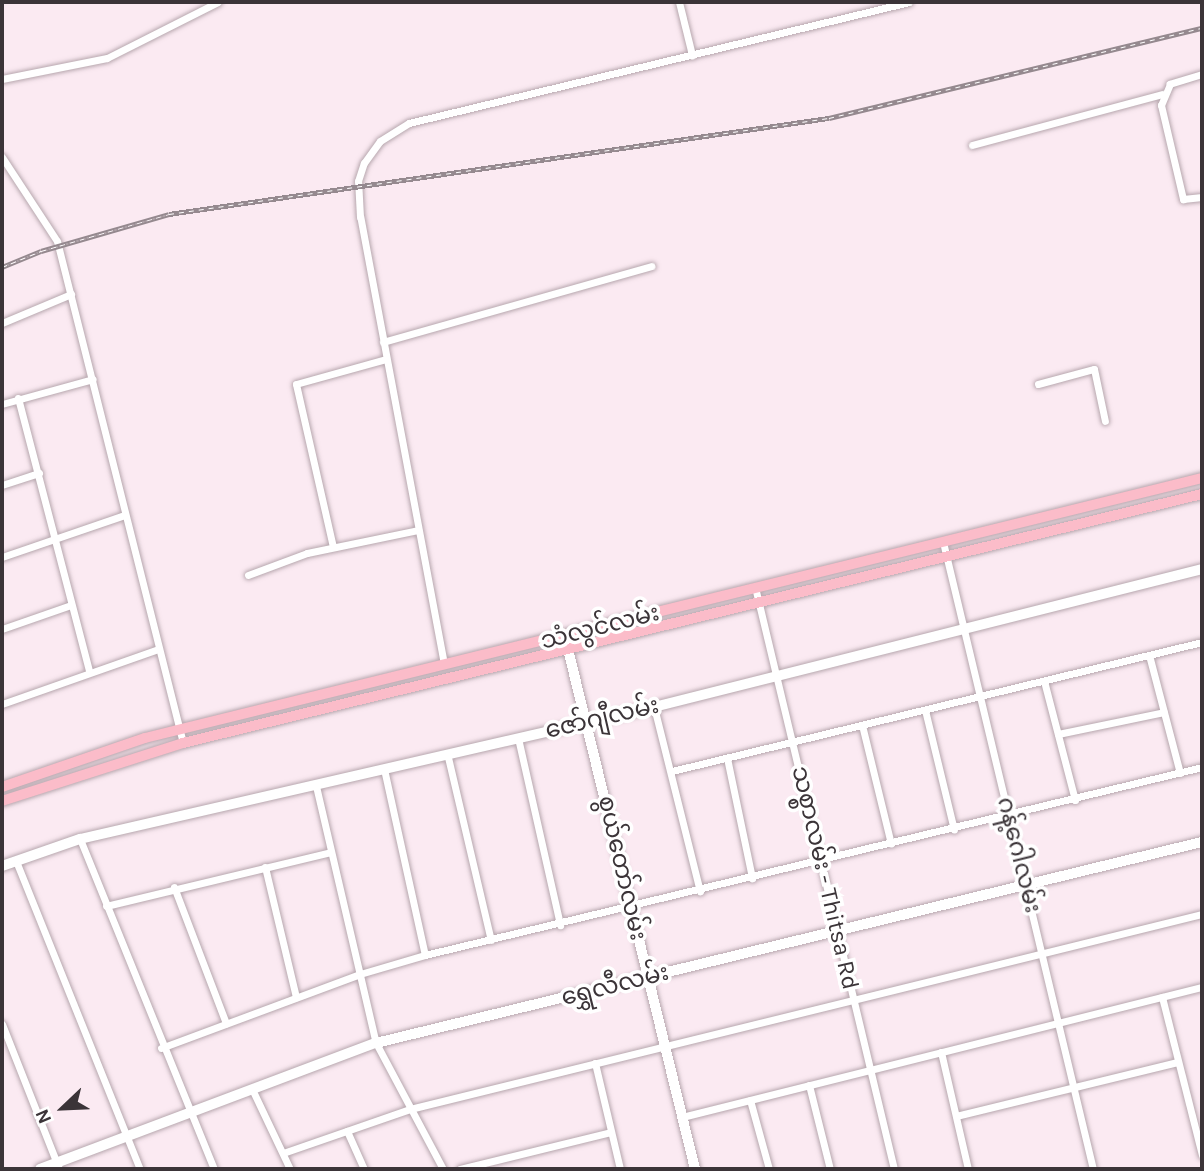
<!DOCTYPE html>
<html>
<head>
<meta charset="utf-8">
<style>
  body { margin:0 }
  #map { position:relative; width:1204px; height:1171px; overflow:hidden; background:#fbeaf2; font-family:Karla,"Noto Sans Myanmar",sans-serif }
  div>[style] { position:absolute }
  .roads { filter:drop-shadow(0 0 2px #b7a7ae) drop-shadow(0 0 2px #b7a7ae) }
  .street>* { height:7px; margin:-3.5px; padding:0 3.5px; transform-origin:3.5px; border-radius:3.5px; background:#fff }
  .secondary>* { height:10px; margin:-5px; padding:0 5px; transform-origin:5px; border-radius:5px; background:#fff }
  .primary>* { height:10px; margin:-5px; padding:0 5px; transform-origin:5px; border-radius:5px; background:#fbbcc9 }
  .rail>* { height:4.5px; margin-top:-2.25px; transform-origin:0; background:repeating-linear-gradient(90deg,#fff 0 5px,#95898f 0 10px); box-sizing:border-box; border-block:2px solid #95898f }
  span { translate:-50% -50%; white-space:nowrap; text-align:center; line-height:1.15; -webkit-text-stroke:7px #fff; paint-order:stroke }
  .street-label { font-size:24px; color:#3b3438 }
  .frame { position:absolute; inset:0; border:4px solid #3b3438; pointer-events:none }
  .north { position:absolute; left:28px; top:1073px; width:70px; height:70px; -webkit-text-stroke:5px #fff; paint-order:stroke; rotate:247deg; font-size:19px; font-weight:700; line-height:28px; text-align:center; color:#3b3438 }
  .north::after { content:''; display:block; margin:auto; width:24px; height:32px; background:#3b3438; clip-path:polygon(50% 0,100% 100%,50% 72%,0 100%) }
</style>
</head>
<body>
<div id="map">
  <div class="roads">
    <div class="street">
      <i style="left:679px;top:2px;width:55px;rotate:76.2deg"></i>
      <i style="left:1202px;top:74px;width:34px;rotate:163deg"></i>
      <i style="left:1170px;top:84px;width:23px;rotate:113deg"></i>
      <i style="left:1161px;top:105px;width:97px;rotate:76.8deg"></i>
      <i style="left:1183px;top:199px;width:19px;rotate:-6deg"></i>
      <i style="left:2px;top:79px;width:107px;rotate:-11.3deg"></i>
      <i style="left:107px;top:58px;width:124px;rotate:-26.8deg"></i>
      <i style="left:972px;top:145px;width:197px;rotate:-15deg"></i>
      <i style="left:2px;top:157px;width:100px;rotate:56.8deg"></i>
      <i style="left:57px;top:241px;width:518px;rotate:75.91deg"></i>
      <i style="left:2px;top:323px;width:75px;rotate:-22.8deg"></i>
      <i style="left:383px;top:342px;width:279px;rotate:-15.8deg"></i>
      <i style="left:1038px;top:384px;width:58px;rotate:-15deg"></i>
      <i style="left:1094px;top:369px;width:53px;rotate:78.1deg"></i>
      <i style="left:18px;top:398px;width:282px;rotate:75.4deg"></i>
      <i style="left:2px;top:404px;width:94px;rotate:-15.4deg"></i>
      <i style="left:2px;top:485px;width:39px;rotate:-18deg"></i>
      <i style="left:943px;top:542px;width:645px;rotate:76.55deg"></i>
      <i style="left:333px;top:547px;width:167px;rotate:-102.8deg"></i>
      <i style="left:296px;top:384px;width:93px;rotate:-15.5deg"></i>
      <i style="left:2px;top:557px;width:130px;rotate:-18.9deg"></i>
      <i style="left:248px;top:575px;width:63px;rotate:-20.4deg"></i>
      <i style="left:307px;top:553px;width:113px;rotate:-11.7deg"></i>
      <i style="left:755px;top:587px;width:598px;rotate:76.57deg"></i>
      <i style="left:2px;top:629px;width:73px;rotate:-19.2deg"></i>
      <i style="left:1149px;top:655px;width:122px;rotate:75.3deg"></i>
      <i style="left:444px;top:664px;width:455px;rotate:-100.6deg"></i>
      <i style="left:360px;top:217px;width:36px;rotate:-93deg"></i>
      <i style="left:358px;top:181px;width:19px;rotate:-72deg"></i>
      <i style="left:364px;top:163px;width:27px;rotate:-54deg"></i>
      <i style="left:380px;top:141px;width:34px;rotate:-32deg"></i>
      <i style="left:409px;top:123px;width:514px;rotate:-13.6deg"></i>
      <i style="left:1044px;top:681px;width:123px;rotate:75.4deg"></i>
      <i style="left:2px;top:704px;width:165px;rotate:-19.4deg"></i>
      <i style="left:654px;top:707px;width:190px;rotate:76deg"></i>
      <i style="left:925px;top:710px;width:123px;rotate:76.4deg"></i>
      <i style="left:862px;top:725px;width:122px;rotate:76.3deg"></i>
      <i style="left:1058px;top:734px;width:108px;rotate:-11.7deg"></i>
      <i style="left:518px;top:738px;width:192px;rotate:77.3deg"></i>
      <i style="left:447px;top:753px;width:192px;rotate:76.8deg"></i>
      <i style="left:727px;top:758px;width:123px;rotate:78.2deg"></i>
      <i style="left:384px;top:769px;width:190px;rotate:77.6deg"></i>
      <i style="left:672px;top:771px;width:545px;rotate:-13.68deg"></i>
      <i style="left:316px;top:786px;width:264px;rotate:76.9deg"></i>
      <i style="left:376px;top:1043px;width:143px;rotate:62deg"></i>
      <i style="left:80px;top:839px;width:356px;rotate:67.9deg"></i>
      <i style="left:16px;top:861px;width:332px;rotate:68.1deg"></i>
      <i style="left:265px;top:867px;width:134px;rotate:76.6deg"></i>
      <i style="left:174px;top:887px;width:146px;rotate:69.1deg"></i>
      <i style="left:106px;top:906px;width:231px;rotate:-13.5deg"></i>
      <i style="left:1162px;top:997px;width:163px;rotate:75.8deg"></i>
      <i style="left:2px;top:1024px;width:156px;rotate:68.5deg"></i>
      <i style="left:161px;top:1048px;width:212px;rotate:-20.4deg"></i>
      <i style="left:360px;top:974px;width:68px;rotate:-16.3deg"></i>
      <i style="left:425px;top:955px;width:799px;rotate:-13.6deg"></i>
      <i style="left:941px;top:1052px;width:120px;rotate:77deg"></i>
      <i style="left:595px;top:1063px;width:109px;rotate:76.7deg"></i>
      <i style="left:809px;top:1085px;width:87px;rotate:76deg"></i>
      <i style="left:252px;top:1089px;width:89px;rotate:64.6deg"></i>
      <i style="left:750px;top:1100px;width:72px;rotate:74.6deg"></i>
      <i style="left:956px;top:1116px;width:228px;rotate:-13.7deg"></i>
      <i style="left:682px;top:1117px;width:536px;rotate:-14.04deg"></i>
      <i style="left:347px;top:1131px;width:42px;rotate:65.9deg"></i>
      <i style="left:283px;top:1153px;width:134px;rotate:-19.1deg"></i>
      <i style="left:410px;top:1109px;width:816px;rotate:-13.83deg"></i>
      <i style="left:460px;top:1169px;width:155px;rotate:-13.8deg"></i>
    </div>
    <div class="secondary">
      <i style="left:565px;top:637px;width:548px;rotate:76.27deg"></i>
      <i style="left:2px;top:866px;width:83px;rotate:-19.1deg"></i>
      <i style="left:80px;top:839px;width:589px;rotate:-12.95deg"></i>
      <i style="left:654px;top:707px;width:565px;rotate:-14.13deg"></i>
      <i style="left:40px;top:1169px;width:359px;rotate:-20.6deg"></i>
      <i style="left:376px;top:1043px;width:850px;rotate:-13.68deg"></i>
    </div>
    <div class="primary">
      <i style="left:2px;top:787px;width:151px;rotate:-18.9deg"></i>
      <i style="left:145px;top:738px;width:1089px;rotate:-13.82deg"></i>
      <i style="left:2px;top:801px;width:190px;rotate:-17.8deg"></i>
      <i style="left:183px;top:743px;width:1049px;rotate:-13.73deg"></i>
    </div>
  </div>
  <div class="rail">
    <i style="left:2px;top:267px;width:42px;rotate:-22.3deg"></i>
    <i style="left:41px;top:251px;width:133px;rotate:-16.1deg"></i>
    <i style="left:169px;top:214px;width:667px;rotate:-8.28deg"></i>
    <i style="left:829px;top:118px;width:384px;rotate:-13.6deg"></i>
  </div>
  <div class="street-label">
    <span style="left:600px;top:627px;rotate:-14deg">သံလွင်လမ်း</span>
    <span style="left:602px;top:718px;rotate:-13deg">ဇော်ဂျီလမ်း</span>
    <span style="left:1019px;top:855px;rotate:76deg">ဂန့်ဂေါလမ်း</span>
    <span style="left:622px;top:868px;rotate:77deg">စွယ်တော်လမ်း</span>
    <span style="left:825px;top:878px;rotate:77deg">သစ္စာလမ်း - Thitsa Rd</span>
    <span style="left:615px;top:985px;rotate:-14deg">ရွှေလီလမ်း</span>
  </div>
  <div class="frame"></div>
  <div class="north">N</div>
</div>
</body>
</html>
